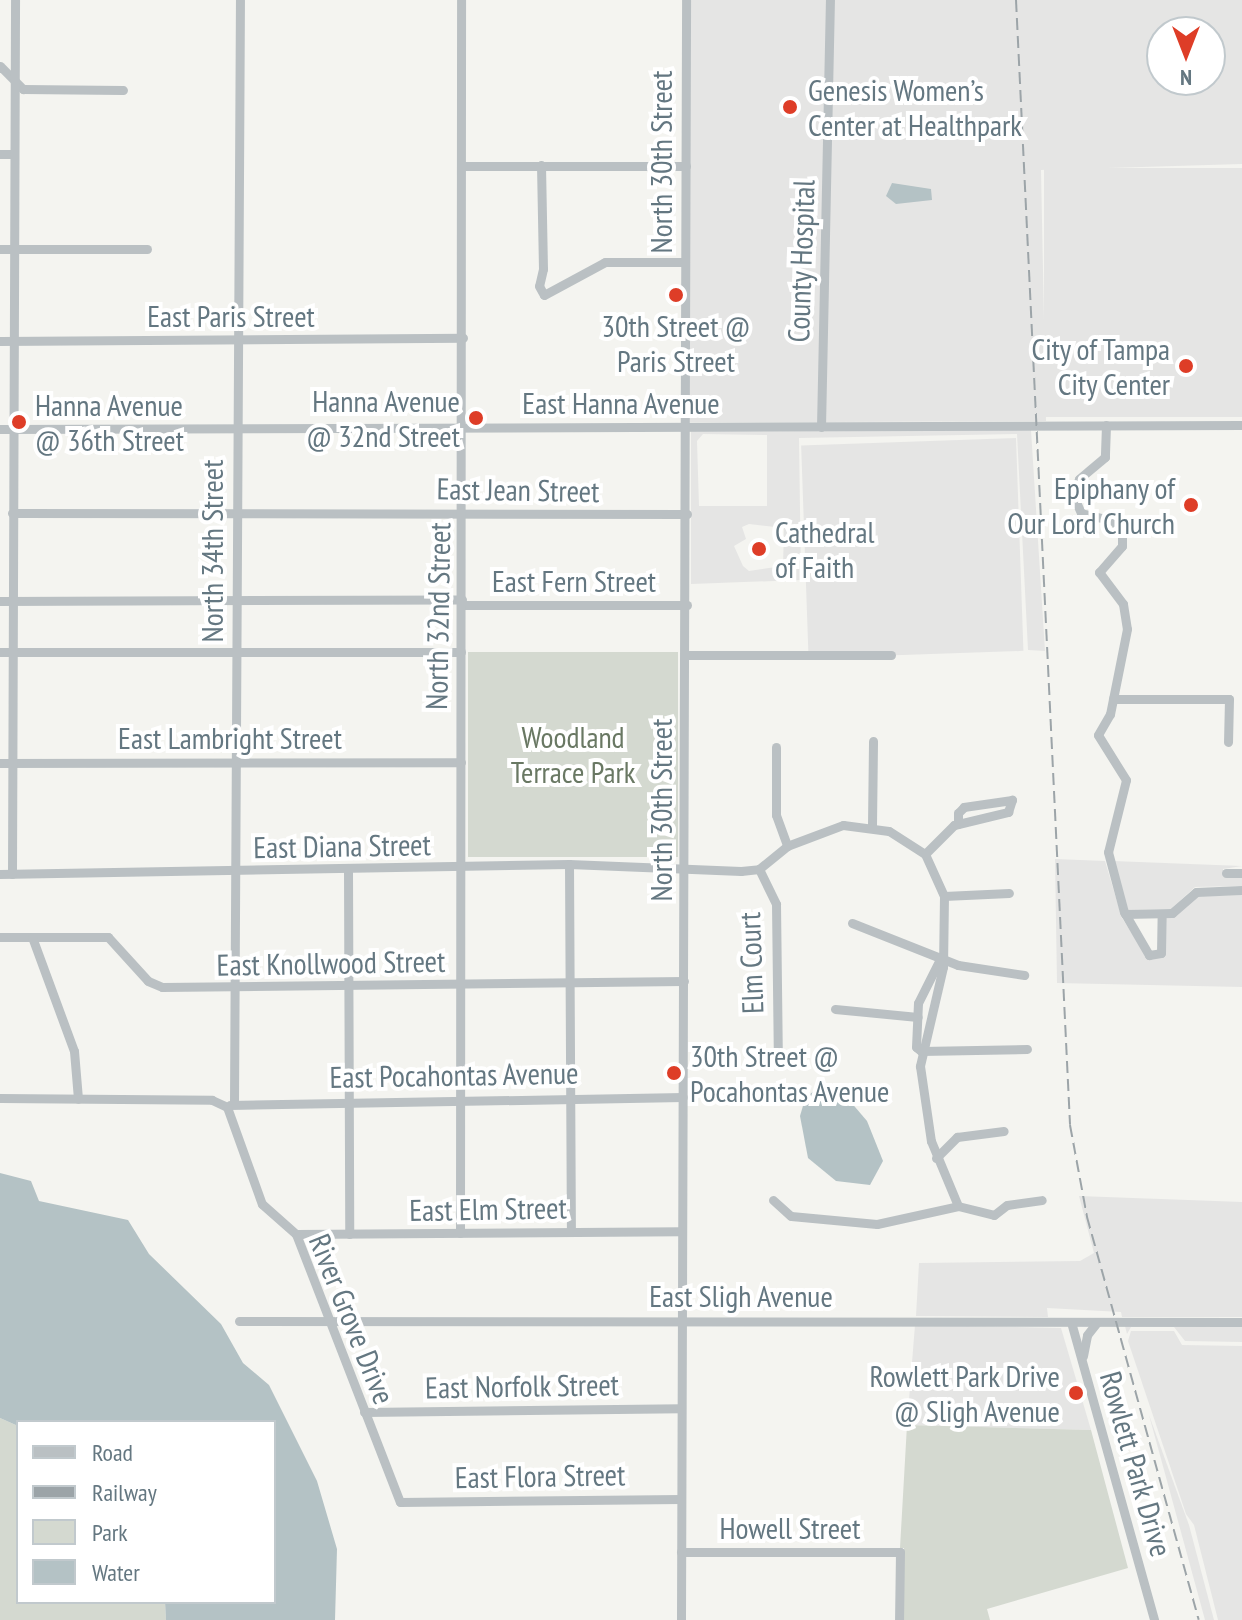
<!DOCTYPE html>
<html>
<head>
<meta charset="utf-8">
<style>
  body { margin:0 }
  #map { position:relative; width:1242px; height:1620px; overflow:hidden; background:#f4f4f0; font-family:"PT Sans Narrow",sans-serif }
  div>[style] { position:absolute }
  .built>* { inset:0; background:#e5e5e4; transform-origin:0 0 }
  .green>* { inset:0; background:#d4d9d0; transform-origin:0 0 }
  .water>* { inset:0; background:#b4c2c5 }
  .minor>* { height:9px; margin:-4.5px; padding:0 4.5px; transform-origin:4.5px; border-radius:4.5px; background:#bac0c3 }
  .rail>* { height:2px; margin-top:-1px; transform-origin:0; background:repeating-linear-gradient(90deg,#9ca4a8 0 12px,transparent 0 18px) }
  .dots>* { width:22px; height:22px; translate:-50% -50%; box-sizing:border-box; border:4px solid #fff; border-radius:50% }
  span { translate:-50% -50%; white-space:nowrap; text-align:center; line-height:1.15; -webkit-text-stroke:8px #fff; paint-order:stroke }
  .poi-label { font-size:30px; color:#647781 }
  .left { translate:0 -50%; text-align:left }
  .right { translate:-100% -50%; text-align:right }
  .street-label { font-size:30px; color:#647781 }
  .park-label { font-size:30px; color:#697863 }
  .legend { position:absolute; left:16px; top:1420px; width:260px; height:184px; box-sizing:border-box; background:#fff; border:2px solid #c1c9cd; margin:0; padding:10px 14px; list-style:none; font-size:24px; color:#647781 }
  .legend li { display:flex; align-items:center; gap:16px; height:40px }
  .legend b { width:40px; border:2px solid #c1c9cd }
  .north { position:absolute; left:1146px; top:16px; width:80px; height:80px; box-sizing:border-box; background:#fff; border:2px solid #c1c9cd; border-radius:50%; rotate:180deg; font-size:22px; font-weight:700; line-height:32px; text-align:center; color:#647781 }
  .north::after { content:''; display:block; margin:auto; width:28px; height:36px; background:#de3d27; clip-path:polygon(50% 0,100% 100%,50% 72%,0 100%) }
</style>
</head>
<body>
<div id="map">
  <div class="built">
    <i style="left:689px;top:0;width:138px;height:422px"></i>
    <i style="clip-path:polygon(evenodd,834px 0,1242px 0,1242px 164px,1041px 170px,1046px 421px,825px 422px,834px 0,1162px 32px,1210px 32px,1210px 80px,1162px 80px,1162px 32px)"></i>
    <i style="left:1242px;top:168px;width:249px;height:198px;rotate:90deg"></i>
    <i style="clip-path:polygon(evenodd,1031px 430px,1045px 651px,1028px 650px,1017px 434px,799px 438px,801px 580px,691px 584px,691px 431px,1031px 430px,703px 434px,767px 435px,767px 506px,699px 506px,697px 441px,703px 434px,1031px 430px,749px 524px,784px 528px,783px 566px,749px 571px,743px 566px,734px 546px,746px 539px,742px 527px,749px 524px)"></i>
    <i style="left:1016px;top:438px;width:213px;height:215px;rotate:88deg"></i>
    <i style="clip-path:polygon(1055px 859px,1105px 861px,1122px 918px,1149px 960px,1162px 956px,1166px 918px,1197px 896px,1242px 895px,1242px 987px,1057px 983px)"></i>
    <i style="clip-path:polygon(1113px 861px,1242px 866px,1223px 869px,1223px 877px,1242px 877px,1242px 886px,1195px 887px,1171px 909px,1128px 910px)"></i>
    <i style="clip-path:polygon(1079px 1196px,1242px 1202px,1242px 1317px,1122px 1317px,1121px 1312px,1047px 1308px,1048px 1317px,916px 1316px,919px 1263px,1080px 1261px,1094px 1253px)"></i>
    <i style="clip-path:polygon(915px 1325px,1061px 1328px,1091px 1430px,907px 1425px)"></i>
    <i style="clip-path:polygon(1125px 1326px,1242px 1326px,1242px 1342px,1185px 1341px,1174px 1327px,1131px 1327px,1127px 1334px)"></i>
    <i style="clip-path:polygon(1131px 1331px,1174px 1331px,1182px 1345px,1242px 1346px,1242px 1620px,1218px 1620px,1194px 1525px,1186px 1514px,1128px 1341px)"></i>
    <i style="clip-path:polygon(1149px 1415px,1189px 1525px,1214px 1620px,1205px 1620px)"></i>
  </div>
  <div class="green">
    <i style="left:678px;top:652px;width:205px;height:210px;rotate:90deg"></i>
    <i style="clip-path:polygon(0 1418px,18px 1426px,18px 1602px,165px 1602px,166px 1620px,0 1620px)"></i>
    <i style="clip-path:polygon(907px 1425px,1091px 1430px,1128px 1568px,987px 1609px,990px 1620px,903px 1620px,904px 1548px,900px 1548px)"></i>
  </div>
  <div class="water">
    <i style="clip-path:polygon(892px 183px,931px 189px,932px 200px,896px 204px,886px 196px)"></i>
    <i style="clip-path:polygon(820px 1085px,838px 1087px,867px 1121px,883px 1161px,870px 1185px,836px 1181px,808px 1158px,800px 1116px,805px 1099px)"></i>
    <i style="clip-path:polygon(0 1173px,31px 1181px,39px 1201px,128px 1220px,149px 1254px,221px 1324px,243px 1363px,269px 1385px,317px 1481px,337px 1549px,335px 1620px,166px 1620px,165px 1602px,274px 1602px,274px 1422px,18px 1422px,18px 1426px,0 1418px)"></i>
  </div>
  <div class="minor">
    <i style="left:0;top:66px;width:33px;rotate:45deg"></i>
    <i style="left:23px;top:89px;width:100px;rotate:0.6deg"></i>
    <i style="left:0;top:154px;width:14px"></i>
    <i style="left:541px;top:165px;width:104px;rotate:88.9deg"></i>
    <i style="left:543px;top:269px;width:17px;rotate:103deg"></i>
    <i style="left:539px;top:286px;width:10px;rotate:61deg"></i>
    <i style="left:544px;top:295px;width:69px;rotate:-28.4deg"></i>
    <i style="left:605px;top:262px;width:80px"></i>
    <i style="left:463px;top:166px;width:223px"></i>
    <i style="left:0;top:249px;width:147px"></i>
    <i style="left:0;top:341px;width:463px;rotate:-0.4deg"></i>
    <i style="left:1106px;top:425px;width:32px;rotate:92deg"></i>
    <i style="left:1105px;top:457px;width:34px;rotate:140deg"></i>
    <i style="left:1079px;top:479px;width:17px;rotate:111deg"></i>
    <i style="left:1073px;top:495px;width:20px;rotate:66deg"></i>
    <i style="left:1081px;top:513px;width:34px;rotate:14deg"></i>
    <i style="left:1114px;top:521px;width:17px;rotate:62deg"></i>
    <i style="left:1122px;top:536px;width:10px;rotate:90deg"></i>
    <i style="left:1122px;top:546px;width:35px;rotate:131deg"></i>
    <i style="left:1099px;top:572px;width:40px;rotate:53deg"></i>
    <i style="left:1123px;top:604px;width:25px;rotate:81deg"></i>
    <i style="left:1127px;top:629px;width:87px;rotate:101.3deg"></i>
    <i style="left:1110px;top:714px;width:24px;rotate:120deg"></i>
    <i style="left:1098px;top:735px;width:53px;rotate:58.1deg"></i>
    <i style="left:1126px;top:780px;width:74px;rotate:104deg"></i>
    <i style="left:1108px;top:852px;width:62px;rotate:75.1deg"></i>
    <i style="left:1124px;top:912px;width:50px;rotate:59.8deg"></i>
    <i style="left:1149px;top:955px;width:12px;rotate:-9deg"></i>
    <i style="left:1161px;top:953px;width:39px;rotate:-89deg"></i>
    <i style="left:821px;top:427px;width:427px;rotate:-88.8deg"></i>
    <i style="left:0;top:429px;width:1242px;rotate:-0.18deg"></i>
    <i style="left:12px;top:513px;width:675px;rotate:0.08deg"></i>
    <i style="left:0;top:601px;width:462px;rotate:-0.2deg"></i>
    <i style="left:461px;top:605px;width:226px"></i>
    <i style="left:0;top:652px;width:461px"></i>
    <i style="left:686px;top:655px;width:205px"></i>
    <i style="left:1113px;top:699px;width:116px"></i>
    <i style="left:1229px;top:699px;width:43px;rotate:91.3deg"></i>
    <i style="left:776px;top:747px;width:68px;rotate:90deg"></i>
    <i style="left:776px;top:815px;width:33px;rotate:70deg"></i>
    <i style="left:0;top:763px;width:461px;rotate:-0.1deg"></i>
    <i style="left:872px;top:825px;width:84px;rotate:-89.3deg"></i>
    <i style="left:925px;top:854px;width:41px;rotate:-45deg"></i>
    <i style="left:954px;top:825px;width:56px;rotate:-13.5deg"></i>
    <i style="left:1008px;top:812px;width:13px;rotate:-72deg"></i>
    <i style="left:1012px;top:800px;width:49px;rotate:171.7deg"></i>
    <i style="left:964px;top:807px;width:8px;rotate:135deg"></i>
    <i style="left:958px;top:813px;width:11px;rotate:90deg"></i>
    <i style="left:569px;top:864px;width:368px;rotate:89.7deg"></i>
    <i style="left:759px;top:869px;width:39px;rotate:64deg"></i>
    <i style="left:776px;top:904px;width:154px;rotate:89.3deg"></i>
    <i style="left:348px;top:870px;width:364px;rotate:89.8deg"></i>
    <i style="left:1226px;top:873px;width:16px"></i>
    <i style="left:0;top:874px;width:569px;rotate:-1.01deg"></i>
    <i style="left:569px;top:864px;width:172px;rotate:2.3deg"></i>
    <i style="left:741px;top:871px;width:18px;rotate:-6deg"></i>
    <i style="left:759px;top:869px;width:36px;rotate:-39deg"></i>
    <i style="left:787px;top:846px;width:60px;rotate:-20.6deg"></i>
    <i style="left:843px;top:825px;width:46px;rotate:7.4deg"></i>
    <i style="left:889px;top:831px;width:43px;rotate:32.6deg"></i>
    <i style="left:925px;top:854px;width:46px;rotate:65.7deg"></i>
    <i style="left:944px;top:896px;width:71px;rotate:90.8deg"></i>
    <i style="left:943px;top:967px;width:102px;rotate:103.1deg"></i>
    <i style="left:920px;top:1066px;width:76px;rotate:81.7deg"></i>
    <i style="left:931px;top:1141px;width:70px;rotate:67.4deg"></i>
    <i style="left:12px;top:874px;width:874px;rotate:-89.8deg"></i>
    <i style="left:944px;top:896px;width:65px;rotate:-2.6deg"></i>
    <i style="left:1125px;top:914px;width:47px;rotate:-1.2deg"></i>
    <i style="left:1172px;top:913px;width:32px;rotate:-41deg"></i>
    <i style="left:1196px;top:892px;width:46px;rotate:-2.5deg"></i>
    <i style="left:852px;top:923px;width:114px;rotate:21.6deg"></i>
    <i style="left:958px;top:965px;width:67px;rotate:8.6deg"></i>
    <i style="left:0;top:937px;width:108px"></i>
    <i style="left:108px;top:937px;width:59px;rotate:47.7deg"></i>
    <i style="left:148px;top:981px;width:15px;rotate:23deg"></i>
    <i style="left:162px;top:987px;width:522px;rotate:-0.66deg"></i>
    <i style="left:32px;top:937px;width:121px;rotate:69.8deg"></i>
    <i style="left:74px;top:1051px;width:48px;rotate:85.2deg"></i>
    <i style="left:835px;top:1009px;width:83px;rotate:5.5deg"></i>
    <i style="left:921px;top:1051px;width:106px;rotate:-1.1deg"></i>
    <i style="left:921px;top:1051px;width:6px;rotate:-141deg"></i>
    <i style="left:916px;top:1047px;width:44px;rotate:-87.4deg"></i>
    <i style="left:918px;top:1003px;width:51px;rotate:-63.4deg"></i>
    <i style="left:0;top:1098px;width:212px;rotate:0.5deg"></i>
    <i style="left:212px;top:1100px;width:17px;rotate:25deg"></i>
    <i style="left:227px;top:1107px;width:103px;rotate:70.2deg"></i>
    <i style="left:262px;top:1204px;width:45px;rotate:41.4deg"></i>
    <i style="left:296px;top:1234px;width:287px;rotate:68.8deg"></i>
    <i style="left:400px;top:1502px;width:281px;rotate:-0.6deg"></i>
    <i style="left:234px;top:1102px;width:1102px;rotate:-89.69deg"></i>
    <i style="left:230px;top:1105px;width:453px;rotate:-1deg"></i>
    <i style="left:936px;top:1158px;width:30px;rotate:-45deg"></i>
    <i style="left:957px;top:1137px;width:47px;rotate:-7.3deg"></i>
    <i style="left:773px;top:1200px;width:24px;rotate:42deg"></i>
    <i style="left:791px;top:1216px;width:86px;rotate:5.3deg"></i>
    <i style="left:877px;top:1224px;width:83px;rotate:-12.5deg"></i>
    <i style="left:958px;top:1206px;width:37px;rotate:14deg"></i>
    <i style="left:994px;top:1215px;width:16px;rotate:-38deg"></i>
    <i style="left:1007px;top:1205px;width:35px;rotate:-8deg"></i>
    <i style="left:460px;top:1233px;width:1233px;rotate:-89.95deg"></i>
    <i style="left:296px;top:1234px;width:385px;rotate:-0.4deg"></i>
    <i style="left:239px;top:1321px;width:1003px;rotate:0.06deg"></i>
    <i style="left:1071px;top:1322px;width:309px;rotate:74.4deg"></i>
    <i style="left:1083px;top:1356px;width:21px;rotate:-79deg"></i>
    <i style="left:1087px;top:1335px;width:16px;rotate:-52deg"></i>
    <i style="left:364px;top:1412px;width:317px;rotate:-0.7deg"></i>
    <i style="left:681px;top:1552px;width:219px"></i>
    <i style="left:900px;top:1552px;width:68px;rotate:90.8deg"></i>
    <i style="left:681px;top:1620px;width:1620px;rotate:-89.82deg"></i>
  </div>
  <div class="rail">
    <i style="left:1016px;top:0;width:1126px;rotate:87.25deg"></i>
    <i style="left:1070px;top:1125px;width:94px;rotate:79.5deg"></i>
    <i style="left:1087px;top:1217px;width:418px;rotate:74.5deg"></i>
  </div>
  <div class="dots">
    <i style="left:790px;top:107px;background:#de3d27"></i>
    <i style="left:676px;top:295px;background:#de3d27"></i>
    <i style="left:1186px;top:366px;background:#de3d27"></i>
    <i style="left:476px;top:418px;background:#de3d27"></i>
    <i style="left:19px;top:422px;background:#de3d27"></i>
    <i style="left:1191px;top:505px;background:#de3d27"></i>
    <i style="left:759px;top:549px;background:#de3d27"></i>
    <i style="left:674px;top:1073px;background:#de3d27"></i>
    <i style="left:1076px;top:1393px;background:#de3d27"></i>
  </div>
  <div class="poi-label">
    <span class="left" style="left:808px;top:107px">Genesis Women’s<br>Center at Healthpark</span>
    <span style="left:676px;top:343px">30th Street @<br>Paris Street</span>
    <span class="right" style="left:1170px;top:366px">City of Tampa<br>City Center</span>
    <span class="right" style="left:460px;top:418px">Hanna Avenue<br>@ 32nd Street</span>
    <span class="left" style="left:35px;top:422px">Hanna Avenue<br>@ 36th Street</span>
    <span class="right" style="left:1175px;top:505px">Epiphany of<br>Our Lord Church</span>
    <span class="left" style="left:775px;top:549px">Cathedral<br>of Faith</span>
    <span class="left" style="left:690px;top:1073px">30th Street @<br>Pocahontas Avenue</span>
    <span class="right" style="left:1060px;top:1393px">Rowlett Park Drive<br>@ Sligh Avenue</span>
  </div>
  <div class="street-label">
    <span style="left:661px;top:162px;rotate:-90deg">North 30th Street</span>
    <span style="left:801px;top:261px;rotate:-88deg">County Hospital</span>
    <span style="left:231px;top:316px">East Paris Street</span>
    <span style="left:621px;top:403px">East Hanna Avenue</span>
    <span style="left:518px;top:490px;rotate:1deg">East Jean Street</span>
    <span style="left:212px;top:551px;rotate:-90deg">North 34th Street</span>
    <span style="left:574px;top:581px">East Fern Street</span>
    <span style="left:438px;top:616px;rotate:-89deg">North 32nd Street</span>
    <span style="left:230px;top:738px">East Lambright Street</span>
    <span style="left:661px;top:810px;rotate:-90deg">North 30th Street</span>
    <span style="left:342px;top:846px;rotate:-1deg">East Diana Street</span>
    <span style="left:331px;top:963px;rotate:-1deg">East Knollwood Street</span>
    <span style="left:751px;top:963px;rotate:-92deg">Elm Court</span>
    <span style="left:454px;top:1075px;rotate:-1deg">East Pocahontas Avenue</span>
    <span style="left:488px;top:1209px;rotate:-1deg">East Elm Street</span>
    <span style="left:741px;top:1296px">East Sligh Avenue</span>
    <span style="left:352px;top:1319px;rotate:68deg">River Grove Drive</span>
    <span style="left:522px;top:1386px;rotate:-1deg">East Norfolk Street</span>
    <span style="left:1136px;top:1464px;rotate:74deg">Rowlett Park Drive</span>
    <span style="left:540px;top:1476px;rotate:-1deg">East Flora Street</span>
    <span style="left:790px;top:1528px">Howell Street</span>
  </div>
  <div class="park-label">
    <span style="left:573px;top:754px">Woodland<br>Terrace Park</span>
  </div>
  <ul class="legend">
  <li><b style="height:10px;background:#bac0c3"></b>Road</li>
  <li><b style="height:10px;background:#9ca4a8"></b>Railway</li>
  <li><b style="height:22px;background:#d4d9d0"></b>Park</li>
  <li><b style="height:22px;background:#b4c2c5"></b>Water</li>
  </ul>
  <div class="north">N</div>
</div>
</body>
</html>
